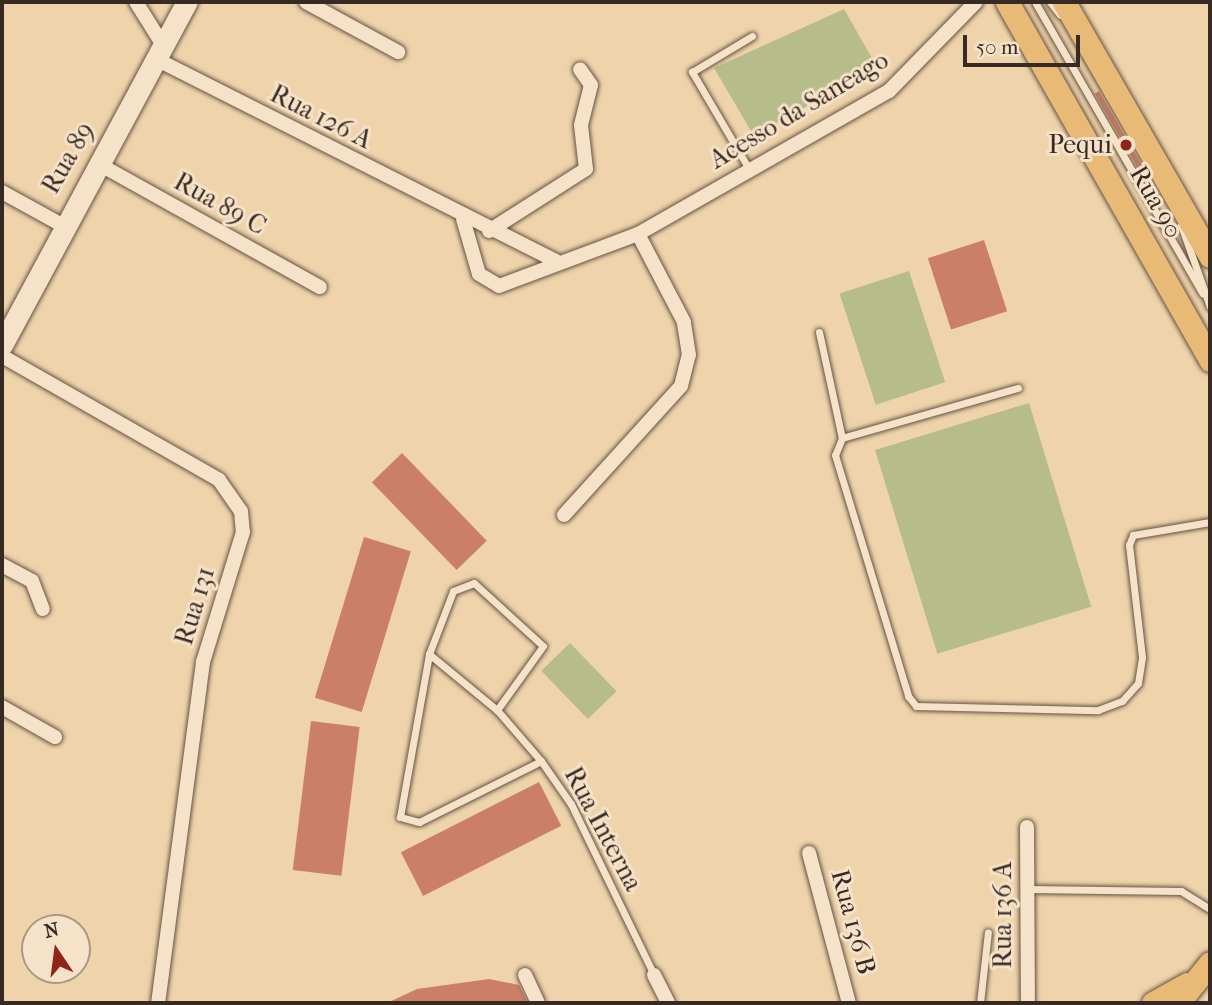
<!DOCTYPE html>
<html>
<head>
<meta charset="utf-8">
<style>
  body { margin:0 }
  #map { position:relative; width:1212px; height:1005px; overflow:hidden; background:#efd3aa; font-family:"IM FELL French Canon",serif }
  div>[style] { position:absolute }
  .green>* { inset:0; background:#b7bd8a; transform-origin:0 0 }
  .building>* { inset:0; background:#cc7f67; transform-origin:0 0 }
  .roads { filter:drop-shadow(0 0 2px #655446) drop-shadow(0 0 2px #655446) }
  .lane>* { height:7px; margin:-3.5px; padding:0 3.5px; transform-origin:3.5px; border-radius:3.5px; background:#f5e2c8 }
  .street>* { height:14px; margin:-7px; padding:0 7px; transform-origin:7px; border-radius:7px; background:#f5e2c8 }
  .secondary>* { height:21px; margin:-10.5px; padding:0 10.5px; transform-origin:10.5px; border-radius:10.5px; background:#f5e2c8 }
  .primary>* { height:23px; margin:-11.5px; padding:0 11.5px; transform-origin:11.5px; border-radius:11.5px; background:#e8ba75 }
  .dots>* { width:19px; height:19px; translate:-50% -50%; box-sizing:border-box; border:4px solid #f5e2c8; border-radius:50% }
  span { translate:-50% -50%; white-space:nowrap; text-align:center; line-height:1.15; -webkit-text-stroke:6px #f5e2c8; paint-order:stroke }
  .street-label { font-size:26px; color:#372a25 }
  .poi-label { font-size:26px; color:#372a25 }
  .right { translate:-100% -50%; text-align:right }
  .frame { position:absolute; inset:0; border:4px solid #372a25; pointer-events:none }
  .north { position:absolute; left:21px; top:914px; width:70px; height:70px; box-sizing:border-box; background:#f5e2c8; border:2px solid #a99887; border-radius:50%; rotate:347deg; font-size:19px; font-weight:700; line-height:28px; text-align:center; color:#372a25 }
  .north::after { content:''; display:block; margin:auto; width:24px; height:32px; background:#8f2418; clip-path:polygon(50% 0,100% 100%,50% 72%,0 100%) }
  .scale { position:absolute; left:963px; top:35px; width:117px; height:32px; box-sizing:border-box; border:4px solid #372a25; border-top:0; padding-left:9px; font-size:21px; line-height:24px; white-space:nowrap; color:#372a25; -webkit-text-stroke:5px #f5e2c8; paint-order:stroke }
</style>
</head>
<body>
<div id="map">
  <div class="green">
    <i style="clip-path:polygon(844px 9px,877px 67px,754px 136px,714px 68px)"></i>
    <i style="left:909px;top:271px;width:117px;height:73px;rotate:72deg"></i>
    <i style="left:1029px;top:403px;width:213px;height:161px;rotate:73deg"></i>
    <i style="left:570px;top:643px;width:67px;height:40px;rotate:46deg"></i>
  </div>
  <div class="building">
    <i style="left:1099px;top:91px;width:120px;height:5px;rotate:60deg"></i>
    <i style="left:984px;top:240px;width:75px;height:59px;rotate:72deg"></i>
    <i style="left:402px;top:453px;width:122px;height:42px;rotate:46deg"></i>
    <i style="left:364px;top:537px;width:49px;height:168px;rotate:17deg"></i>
    <i style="left:311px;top:721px;width:49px;height:150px;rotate:7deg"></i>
    <i style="left:539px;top:782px;width:49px;height:155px;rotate:63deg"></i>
    <i style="clip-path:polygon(489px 979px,519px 985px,528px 1003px,387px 1003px,417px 989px)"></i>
  </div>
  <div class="roads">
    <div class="lane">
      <i style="left:1035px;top:2px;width:336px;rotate:60.1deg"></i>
      <i style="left:1050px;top:2px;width:16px;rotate:52deg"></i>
      <i style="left:749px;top:169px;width:113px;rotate:-120.4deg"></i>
      <i style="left:692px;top:72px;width:70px;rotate:-31deg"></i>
      <i style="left:1181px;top:225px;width:87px;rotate:70.5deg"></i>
      <i style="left:819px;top:332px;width:108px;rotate:77.8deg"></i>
      <i style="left:842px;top:438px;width:18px;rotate:112deg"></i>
      <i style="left:835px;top:455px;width:252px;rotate:73.1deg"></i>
      <i style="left:908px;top:696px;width:13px;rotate:51deg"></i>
      <i style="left:916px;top:706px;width:182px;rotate:1.3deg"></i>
      <i style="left:1098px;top:710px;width:26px;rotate:-21deg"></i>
      <i style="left:1122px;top:701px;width:24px;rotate:-48deg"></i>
      <i style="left:1138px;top:683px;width:26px;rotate:-81deg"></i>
      <i style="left:1142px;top:657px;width:113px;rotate:-96.6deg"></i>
      <i style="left:1129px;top:545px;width:11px;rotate:-68deg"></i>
      <i style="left:1133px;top:535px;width:78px;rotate:-9.6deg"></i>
      <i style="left:842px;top:438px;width:183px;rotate:-15.9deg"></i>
      <i style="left:429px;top:654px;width:67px;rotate:-69.1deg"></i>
      <i style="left:453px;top:591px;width:22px;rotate:-21deg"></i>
      <i style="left:474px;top:583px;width:93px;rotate:42.4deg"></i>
      <i style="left:543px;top:646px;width:79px;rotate:125.7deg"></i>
      <i style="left:541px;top:761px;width:136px;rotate:153.4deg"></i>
      <i style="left:419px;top:822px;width:20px;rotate:-165deg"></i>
      <i style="left:400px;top:817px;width:166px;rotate:-79.9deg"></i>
      <i style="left:429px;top:654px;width:88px;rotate:39.5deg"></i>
      <i style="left:497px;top:710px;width:67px;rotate:49.2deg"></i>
      <i style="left:541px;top:761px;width:52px;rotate:55.1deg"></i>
      <i style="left:571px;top:804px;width:190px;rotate:64.1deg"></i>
      <i style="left:1027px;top:889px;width:154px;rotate:0.7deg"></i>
      <i style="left:1181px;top:891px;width:34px;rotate:32deg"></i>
      <i style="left:980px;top:1003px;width:71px;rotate:-83.6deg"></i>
    </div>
    <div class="street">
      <i style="left:136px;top:2px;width:51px;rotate:57.9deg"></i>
      <i style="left:306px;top:2px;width:105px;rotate:28.5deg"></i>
      <i style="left:156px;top:59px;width:448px;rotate:26.8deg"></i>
      <i style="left:97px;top:163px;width:255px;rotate:29.1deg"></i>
      <i style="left:2px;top:192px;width:68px;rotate:28.8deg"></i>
      <i style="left:463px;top:219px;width:57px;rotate:73.8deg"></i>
      <i style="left:479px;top:274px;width:23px;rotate:31deg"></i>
      <i style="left:499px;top:286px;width:148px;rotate:-20.5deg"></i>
      <i style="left:638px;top:234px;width:289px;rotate:-29.7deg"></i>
      <i style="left:889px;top:91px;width:124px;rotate:-45.7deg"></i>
      <i style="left:489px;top:231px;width:115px;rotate:-32.6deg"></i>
      <i style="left:586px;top:169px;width:44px;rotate:-96.5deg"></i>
      <i style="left:581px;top:125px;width:41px;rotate:-76deg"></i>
      <i style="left:591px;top:85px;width:19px;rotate:-125deg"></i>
      <i style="left:2px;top:356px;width:250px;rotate:29.7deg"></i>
      <i style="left:219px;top:480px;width:38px;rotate:55deg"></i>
      <i style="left:241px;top:511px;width:21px;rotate:85deg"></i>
      <i style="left:243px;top:532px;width:136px;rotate:107.1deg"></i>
      <i style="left:203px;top:662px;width:344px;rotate:97.5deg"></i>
      <i style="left:564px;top:515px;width:174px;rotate:-47.8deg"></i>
      <i style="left:681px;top:386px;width:32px;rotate:-76deg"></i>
      <i style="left:689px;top:355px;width:33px;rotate:-99deg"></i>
      <i style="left:684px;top:322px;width:99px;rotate:-117.6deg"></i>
      <i style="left:2px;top:565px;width:34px;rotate:28deg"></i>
      <i style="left:32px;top:581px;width:30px;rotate:69deg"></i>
      <i style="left:2px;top:707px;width:61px;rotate:29.5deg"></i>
      <i style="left:1027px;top:827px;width:176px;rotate:89.7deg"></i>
      <i style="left:809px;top:853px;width:155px;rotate:75.1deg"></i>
      <i style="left:525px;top:975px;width:31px;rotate:65deg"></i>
      <i style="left:654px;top:975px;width:31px;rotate:63deg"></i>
    </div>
    <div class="secondary">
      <i style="left:2px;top:345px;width:390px;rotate:-61.7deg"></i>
    </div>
    <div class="primary">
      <i style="left:1007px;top:2px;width:412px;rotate:60.4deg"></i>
      <i style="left:1064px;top:2px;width:293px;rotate:60.1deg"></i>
      <i style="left:1153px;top:1003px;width:39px;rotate:-29deg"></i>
      <i style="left:1178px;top:1003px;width:51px;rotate:-51.3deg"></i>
    </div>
  </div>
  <div class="dots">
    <i style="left:1126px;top:145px;background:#8f2418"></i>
  </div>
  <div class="street-label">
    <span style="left:799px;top:110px;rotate:-31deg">Acesso da Saneago</span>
    <span style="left:321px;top:117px;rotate:27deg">Rua 126 A</span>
    <span style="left:68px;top:158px;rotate:-60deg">Rua 89</span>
    <span style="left:1156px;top:202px;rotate:60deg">Rua 90</span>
    <span style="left:220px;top:204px;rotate:29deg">Rua 89 C</span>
    <span style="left:195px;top:606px;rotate:-73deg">Rua 131</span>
    <span style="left:603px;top:829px;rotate:62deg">Rua Interna</span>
    <span style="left:1003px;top:915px;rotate:-90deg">Rua 136 A</span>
    <span style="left:853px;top:922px;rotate:75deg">Rua 136 B</span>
  </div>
  <div class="poi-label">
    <span class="right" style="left:1112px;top:145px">Pequi</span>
  </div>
  <div class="frame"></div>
  <div class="north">N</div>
  <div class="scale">50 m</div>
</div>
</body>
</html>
